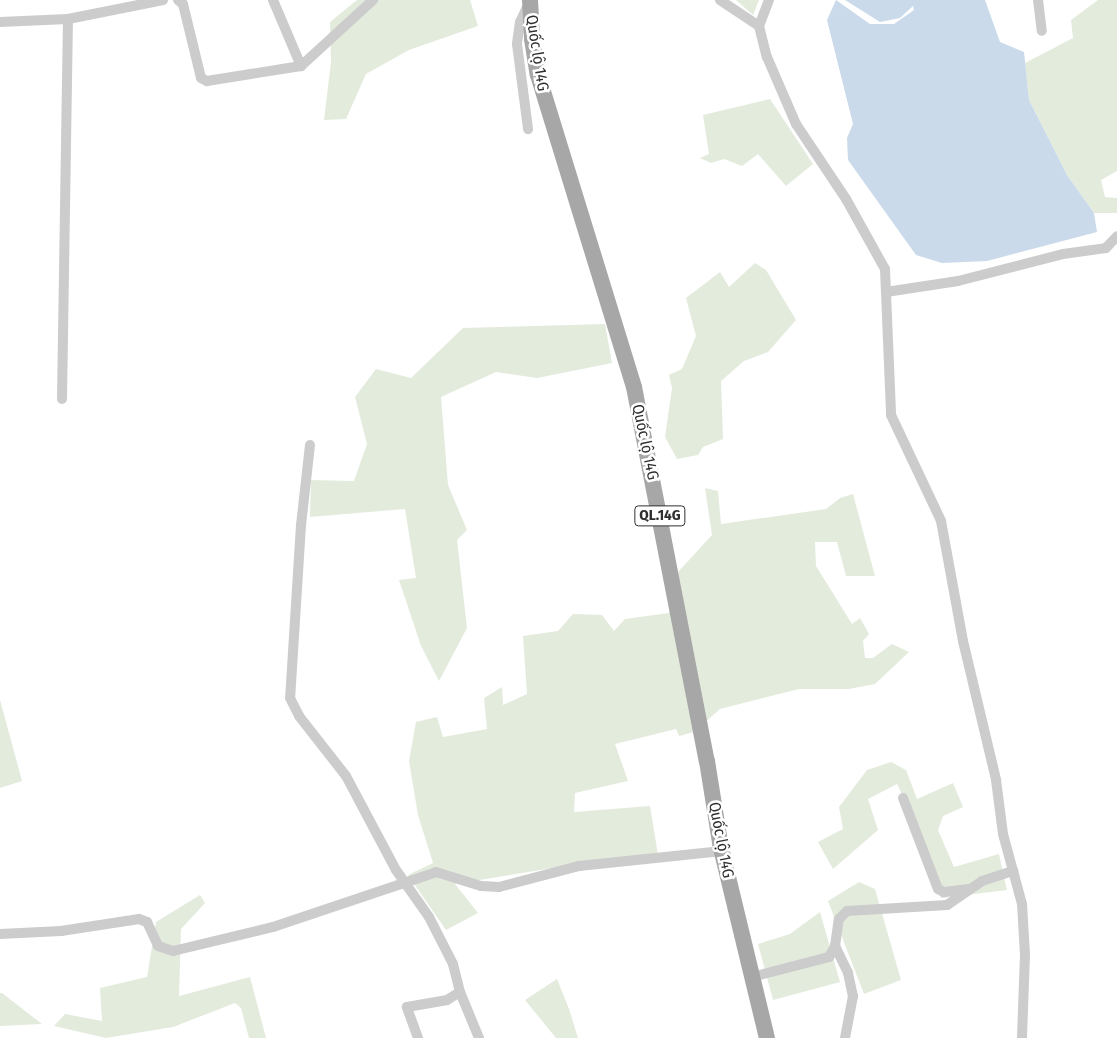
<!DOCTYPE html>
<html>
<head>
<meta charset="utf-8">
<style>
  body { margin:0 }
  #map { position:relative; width:1117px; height:1038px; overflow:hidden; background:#fff; font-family:"Fira Sans Condensed",sans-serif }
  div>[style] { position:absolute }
  .green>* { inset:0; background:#e3ebdd }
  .water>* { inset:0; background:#cadaea }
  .minor>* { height:10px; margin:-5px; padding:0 5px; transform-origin:5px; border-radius:5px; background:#ccc }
  .primary>* { height:16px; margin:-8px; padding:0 8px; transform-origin:8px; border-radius:8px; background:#a7a7a7 }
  span { translate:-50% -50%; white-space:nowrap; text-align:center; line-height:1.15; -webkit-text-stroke:5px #fff; paint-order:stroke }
  .shield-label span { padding:1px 4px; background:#fff; border:1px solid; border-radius:4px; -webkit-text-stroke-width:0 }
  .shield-label { font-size:15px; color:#2f2f2f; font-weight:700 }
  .street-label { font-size:16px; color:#2f2f2f }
</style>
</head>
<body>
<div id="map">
  <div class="green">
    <i style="clip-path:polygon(357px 0,470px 0,478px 26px,409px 50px,366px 74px,346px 119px,324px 120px,331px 62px,330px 22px)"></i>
    <i style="clip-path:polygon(736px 0,759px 0,753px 15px)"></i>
    <i style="clip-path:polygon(1098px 0,1117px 0,1117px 171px,1101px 180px,1105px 197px,1117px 198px,1117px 213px,1094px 213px,1067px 175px,1029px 100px,1025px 63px,1073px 38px,1071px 20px)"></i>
    <i style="clip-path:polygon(770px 99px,813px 164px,786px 186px,758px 154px,742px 166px,724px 159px,711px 163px,700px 158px,709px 154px,703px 115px)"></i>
    <i style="clip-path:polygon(755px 263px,766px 270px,796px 320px,768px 352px,744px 361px,721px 381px,723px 439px,703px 447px,698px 455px,677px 459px,665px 437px,672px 388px,669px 375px,682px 369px,696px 336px,686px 298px,720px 272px,729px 287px)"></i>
    <i style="clip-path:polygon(605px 324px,612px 363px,537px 378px,496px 372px,441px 397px,448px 485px,467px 530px,457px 540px,467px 628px,439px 681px,421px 646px,399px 580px,416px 578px,405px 509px,310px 517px,311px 480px,354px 481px,367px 444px,355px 397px,376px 369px,411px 378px,463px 328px)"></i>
    <i style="clip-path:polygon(705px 488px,718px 491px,721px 524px,826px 509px,840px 498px,853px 494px,875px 576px,846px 576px,837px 542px,815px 542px,816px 566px,852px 624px,860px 618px,869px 634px,863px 641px,865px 658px,873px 658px,892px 644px,909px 652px,875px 684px,849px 689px,799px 689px,720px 709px,694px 732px,679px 736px,676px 729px,615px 744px,628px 781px,575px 793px,574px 812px,650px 806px,658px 855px,571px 865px,455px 884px,478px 913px,446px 930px,408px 875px,433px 863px,418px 815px,409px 761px,416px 722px,437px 717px,443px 737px,487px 729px,484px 698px,502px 687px,503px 705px,527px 694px,523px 636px,558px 631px,573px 614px,602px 615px,614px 631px,625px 619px,669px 613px,679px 571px,712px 535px)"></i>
    <i style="clip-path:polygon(0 700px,22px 781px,0 788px)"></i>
    <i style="clip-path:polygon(891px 762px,906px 770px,917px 799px,953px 783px,963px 807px,943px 816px,938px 830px,954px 867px,999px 854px,1007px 890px,941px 898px,916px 843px,916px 823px,897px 784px,868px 799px,878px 830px,833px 869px,818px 842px,843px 829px,839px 807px,867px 770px)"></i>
    <i style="clip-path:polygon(859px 882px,875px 889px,901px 980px,864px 994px,828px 901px)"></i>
    <i style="clip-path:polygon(200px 895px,205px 903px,181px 929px,179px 996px,250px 977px,266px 1038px,249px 1038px,241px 1008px,235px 1003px,173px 1027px,106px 1038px,54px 1026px,65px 1014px,102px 1021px,100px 988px,147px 977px,156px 922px)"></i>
    <i style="clip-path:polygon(820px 912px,840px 982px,773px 1000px,758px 944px,790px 934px)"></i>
    <i style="clip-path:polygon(557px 979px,569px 1009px,578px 1038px,556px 1038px,525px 1000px)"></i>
    <i style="clip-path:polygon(0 993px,2px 993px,42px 1024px,0 1026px)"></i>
  </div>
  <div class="water">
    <i style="clip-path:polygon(836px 0,870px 24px,894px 24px,914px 10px,913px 6px,900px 18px,880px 22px,845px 0,985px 0,1000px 42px,1024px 52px,1029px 100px,1067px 175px,1094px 213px,1097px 232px,987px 261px,942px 263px,916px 255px,848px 160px,847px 138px,853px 124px,827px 20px)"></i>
  </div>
  <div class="minor">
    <i style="left:178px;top:0;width:6px;rotate:39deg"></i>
    <i style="left:183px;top:4px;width:76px;rotate:76.3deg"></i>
    <i style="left:201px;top:78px;width:7px;rotate:27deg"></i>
    <i style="left:207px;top:81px;width:95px;rotate:-9.1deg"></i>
    <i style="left:301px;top:66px;width:98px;rotate:-42.5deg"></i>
    <i style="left:273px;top:0;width:72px;rotate:67deg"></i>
    <i style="left:720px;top:0;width:47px;rotate:33.7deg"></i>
    <i style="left:769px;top:0;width:28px;rotate:111deg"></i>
    <i style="left:759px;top:26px;width:32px;rotate:76deg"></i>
    <i style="left:767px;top:57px;width:73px;rotate:66.6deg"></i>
    <i style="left:796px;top:124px;width:90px;rotate:56.3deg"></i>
    <i style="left:846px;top:199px;width:80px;rotate:60.9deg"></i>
    <i style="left:885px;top:269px;width:146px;rotate:87.6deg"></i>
    <i style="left:891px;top:415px;width:117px;rotate:64.7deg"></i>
    <i style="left:941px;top:521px;width:122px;rotate:79.6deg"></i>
    <i style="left:963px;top:641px;width:143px;rotate:76.6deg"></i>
    <i style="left:996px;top:780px;width:54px;rotate:82.6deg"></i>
    <i style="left:1003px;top:834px;width:73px;rotate:74.8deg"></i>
    <i style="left:1022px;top:904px;width:51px;rotate:86.6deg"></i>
    <i style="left:1025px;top:955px;width:83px;rotate:92.1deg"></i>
    <i style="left:1038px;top:0;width:31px;rotate:83deg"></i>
    <i style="left:528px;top:5px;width:19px;rotate:115deg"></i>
    <i style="left:520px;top:22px;width:22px;rotate:98deg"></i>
    <i style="left:517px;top:44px;width:86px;rotate:82.6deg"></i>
    <i style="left:0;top:22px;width:68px;rotate:-2.5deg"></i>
    <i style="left:68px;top:19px;width:97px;rotate:-11.3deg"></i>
    <i style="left:886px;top:292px;width:73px;rotate:-8.7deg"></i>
    <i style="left:958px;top:281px;width:108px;rotate:-14.4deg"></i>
    <i style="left:1063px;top:254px;width:43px;rotate:-7.9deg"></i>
    <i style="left:1106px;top:248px;width:16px;rotate:-47deg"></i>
    <i style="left:62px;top:399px;width:380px;rotate:-89.1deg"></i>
    <i style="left:310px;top:445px;width:81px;rotate:96.4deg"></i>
    <i style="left:301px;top:525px;width:173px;rotate:93.6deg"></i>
    <i style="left:290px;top:698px;width:20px;rotate:63deg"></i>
    <i style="left:299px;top:716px;width:76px;rotate:51.9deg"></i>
    <i style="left:346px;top:776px;width:106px;rotate:62deg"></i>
    <i style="left:396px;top:870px;width:57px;rotate:54.9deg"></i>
    <i style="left:429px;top:917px;width:53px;rotate:62.9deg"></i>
    <i style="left:453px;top:964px;width:29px;rotate:76deg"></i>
    <i style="left:460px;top:992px;width:50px;rotate:67.6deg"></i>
    <i style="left:903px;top:798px;width:97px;rotate:69deg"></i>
    <i style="left:938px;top:889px;width:7px;rotate:27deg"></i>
    <i style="left:944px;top:892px;width:25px;rotate:-7deg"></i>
    <i style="left:0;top:934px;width:61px;rotate:-2.8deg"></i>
    <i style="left:61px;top:931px;width:79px;rotate:-8.7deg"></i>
    <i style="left:139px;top:919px;width:9px;rotate:21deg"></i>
    <i style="left:147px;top:922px;width:26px;rotate:65deg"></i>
    <i style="left:158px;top:946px;width:16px;rotate:18deg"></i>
    <i style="left:173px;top:951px;width:103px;rotate:-13.5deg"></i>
    <i style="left:273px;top:927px;width:172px;rotate:-18.6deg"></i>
    <i style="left:436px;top:872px;width:47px;rotate:17.3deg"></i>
    <i style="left:481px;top:886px;width:18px;rotate:3deg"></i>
    <i style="left:499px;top:887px;width:83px;rotate:-14.7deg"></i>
    <i style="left:579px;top:866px;width:144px;rotate:-6deg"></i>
    <i style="left:835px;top:946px;width:30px;rotate:64deg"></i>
    <i style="left:848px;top:973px;width:24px;rotate:78deg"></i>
    <i style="left:853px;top:996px;width:43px;rotate:100.8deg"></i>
    <i style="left:752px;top:977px;width:80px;rotate:-14.6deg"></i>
    <i style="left:829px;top:957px;width:13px;rotate:-61deg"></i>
    <i style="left:835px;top:946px;width:27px;rotate:-82deg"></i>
    <i style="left:839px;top:919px;width:11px;rotate:-45deg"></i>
    <i style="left:847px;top:911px;width:100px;rotate:-3.4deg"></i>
    <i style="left:947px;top:905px;width:42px;rotate:-34.4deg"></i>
    <i style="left:982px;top:881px;width:33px;rotate:-18deg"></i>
    <i style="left:418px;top:1038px;width:33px;rotate:-110deg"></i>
    <i style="left:407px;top:1007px;width:41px;rotate:-9.9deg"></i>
    <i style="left:447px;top:1000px;width:15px;rotate:-32deg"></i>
  </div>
  <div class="primary">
    <i style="left:530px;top:0;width:39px;rotate:87deg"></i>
    <i style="left:532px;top:39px;width:36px;rotate:81deg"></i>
    <i style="left:538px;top:75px;width:326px;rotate:72.9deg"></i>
    <i style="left:634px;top:387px;width:381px;rotate:79deg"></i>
    <i style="left:707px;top:761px;width:88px;rotate:80.9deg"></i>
    <i style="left:721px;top:848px;width:195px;rotate:76.4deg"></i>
  </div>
  <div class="shield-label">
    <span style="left:660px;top:516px">QL.14G</span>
  </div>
  <div class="street-label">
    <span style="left:537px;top:53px;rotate:81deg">Quốc lộ 14G</span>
    <span style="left:645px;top:442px;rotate:78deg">Quốc lộ 14G</span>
    <span style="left:721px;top:840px;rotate:79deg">Quốc lộ 14G</span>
  </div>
</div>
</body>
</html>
